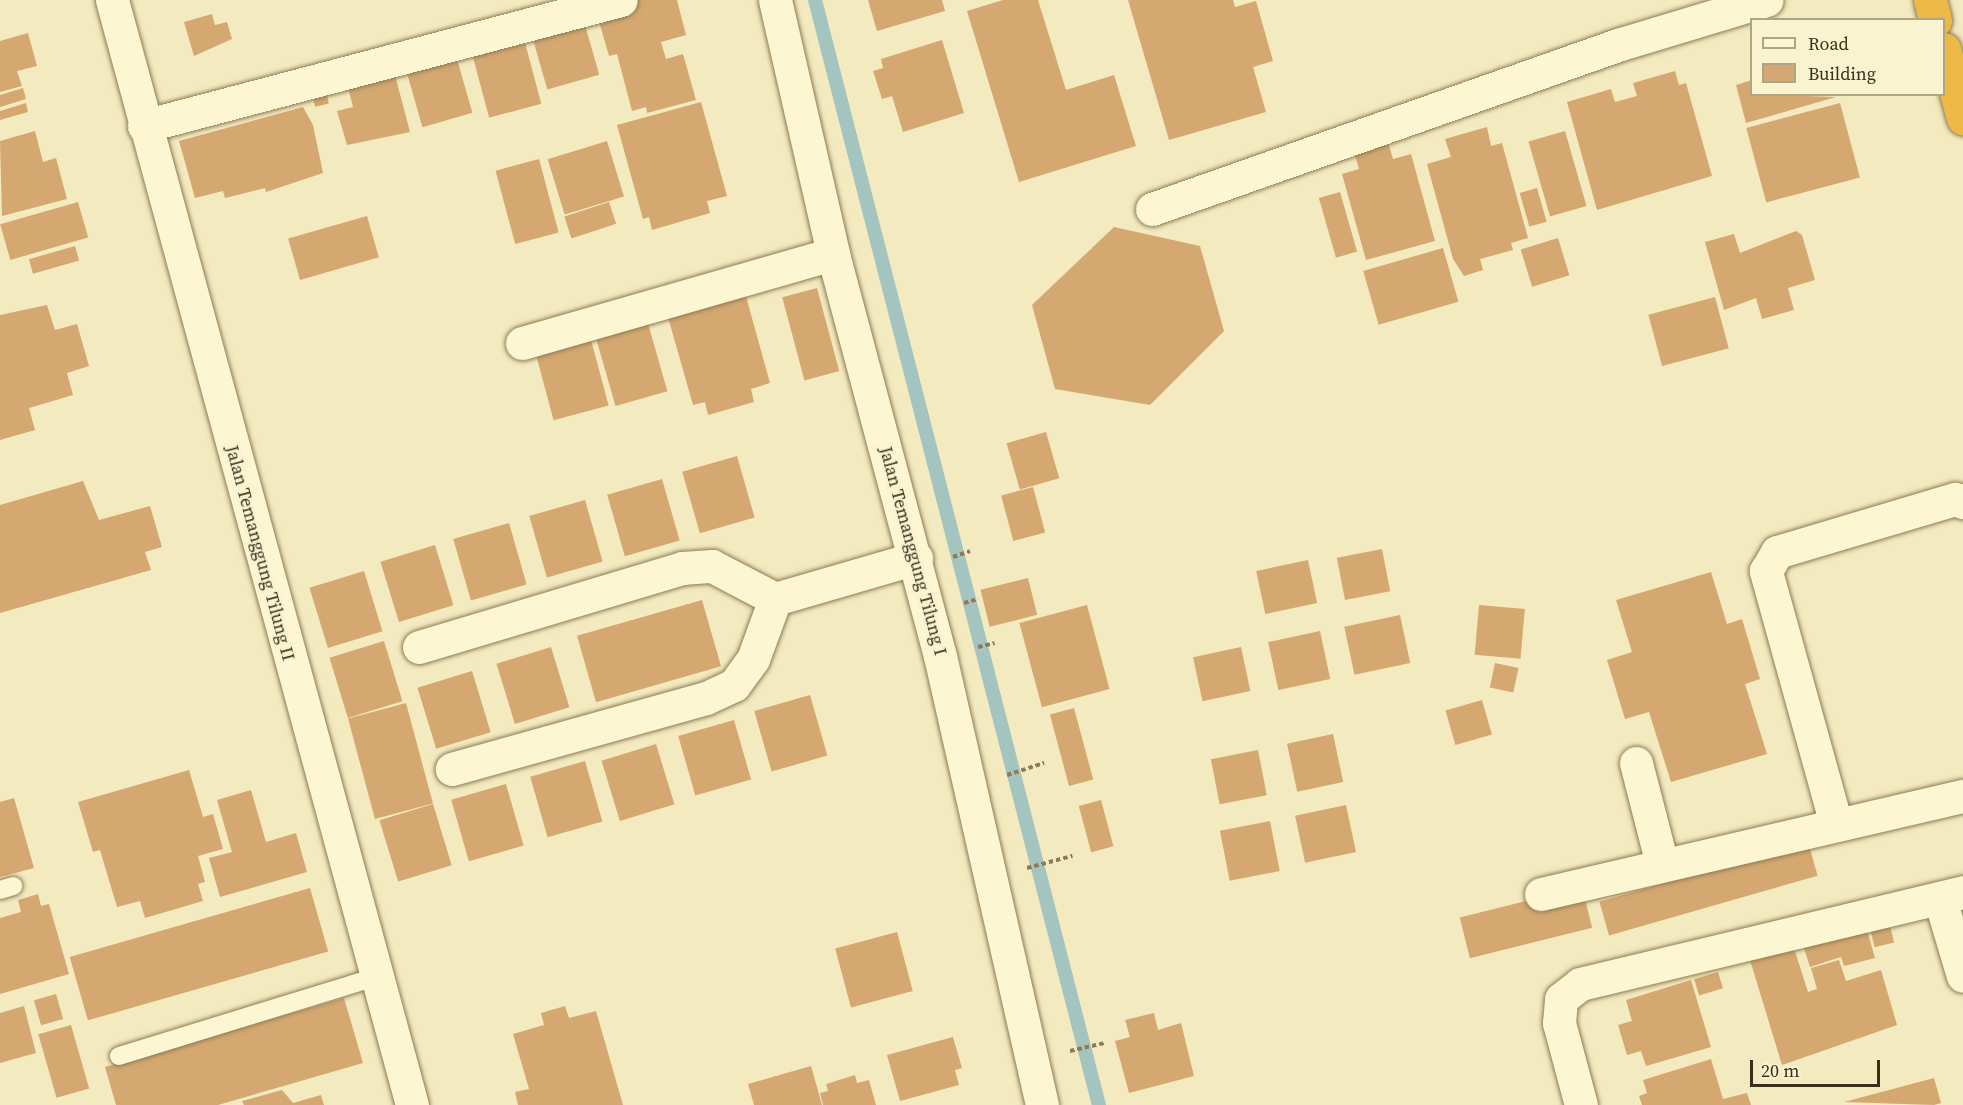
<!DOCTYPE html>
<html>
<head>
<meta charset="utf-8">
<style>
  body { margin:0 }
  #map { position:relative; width:1963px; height:1105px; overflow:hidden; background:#f3eabf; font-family:"Source Serif 4",serif }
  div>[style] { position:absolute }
  .stream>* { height:14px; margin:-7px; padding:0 7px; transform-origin:7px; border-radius:7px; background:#a3c4bf }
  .building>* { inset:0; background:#d5a871; transform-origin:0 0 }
  .path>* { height:4px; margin-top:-2px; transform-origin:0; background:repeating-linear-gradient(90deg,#8e7b55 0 4.5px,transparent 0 7.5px) }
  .roads { filter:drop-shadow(0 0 2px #8e7b55) drop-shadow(0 0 2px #8e7b55) }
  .lane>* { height:18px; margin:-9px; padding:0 9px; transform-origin:9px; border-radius:9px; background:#fcf6d3 }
  .street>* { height:33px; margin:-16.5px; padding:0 16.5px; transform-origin:16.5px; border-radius:16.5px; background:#fcf6d3 }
  .highway>* { height:33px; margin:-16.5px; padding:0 16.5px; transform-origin:16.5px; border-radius:16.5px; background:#ecb946 }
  span { translate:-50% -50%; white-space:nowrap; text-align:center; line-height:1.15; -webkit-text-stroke:6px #f9f3d0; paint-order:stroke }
  .street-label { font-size:18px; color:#3b2f1b }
  .legend { position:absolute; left:1750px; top:18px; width:195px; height:78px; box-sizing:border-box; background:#f9f3d0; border:2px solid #ada588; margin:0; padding:8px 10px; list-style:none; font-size:18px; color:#3b2f1b }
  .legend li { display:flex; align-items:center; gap:12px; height:30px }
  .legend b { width:30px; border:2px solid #ada588 }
  .scale { position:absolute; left:1750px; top:1060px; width:130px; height:27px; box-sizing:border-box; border:3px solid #3b2f1b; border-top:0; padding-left:8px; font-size:18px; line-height:21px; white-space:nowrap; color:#3b2f1b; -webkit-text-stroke:4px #f9f3d0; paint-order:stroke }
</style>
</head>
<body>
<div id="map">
  <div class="stream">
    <i style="left:815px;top:0;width:1141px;rotate:75.59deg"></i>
  </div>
  <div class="building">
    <i style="clip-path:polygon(636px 0,677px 0,686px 35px,661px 42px,666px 59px,683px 54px,696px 100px,647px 113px,646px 107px,632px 111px,617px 54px,609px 56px,596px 11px)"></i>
    <i style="clip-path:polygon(868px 0,942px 0,945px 11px,877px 31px)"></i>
    <i style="clip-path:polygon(1003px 0,1038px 0,1066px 90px,1114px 75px,1136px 146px,1019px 182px,967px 11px)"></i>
    <i style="clip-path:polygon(1128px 0,1233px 0,1235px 7px,1256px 1px,1273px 61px,1253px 67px,1266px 112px,1169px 140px)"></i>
    <i style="clip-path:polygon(212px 14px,215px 25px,227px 22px,232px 39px,194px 56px,184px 22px)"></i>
    <i style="left:583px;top:18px;width:59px;height:54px;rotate:74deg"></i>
    <i style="clip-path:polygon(28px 33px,37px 66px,17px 71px,22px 86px,0 92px,0 41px)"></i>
    <i style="left:524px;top:39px;width:67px;height:54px;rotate:75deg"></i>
    <i style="clip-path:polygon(942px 40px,964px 113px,903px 132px,892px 96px,882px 99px,873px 71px,883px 68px,881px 59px)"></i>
    <i style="left:457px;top:59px;width:56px;height:52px;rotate:74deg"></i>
    <i style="clip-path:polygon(1675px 71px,1679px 85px,1686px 83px,1712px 176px,1597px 210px,1567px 102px,1611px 89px,1615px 102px,1637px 96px,1633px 83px)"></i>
    <i style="clip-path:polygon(395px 75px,410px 132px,347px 145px,337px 111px,353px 107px,348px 88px)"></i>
    <i style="clip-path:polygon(1752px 80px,1752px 94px,1836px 97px,1746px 123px,1736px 85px)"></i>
    <i style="left:325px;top:87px;width:17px;height:14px;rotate:77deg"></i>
    <i style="clip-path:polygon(23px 88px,26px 99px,0 107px,0 95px)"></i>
    <i style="clip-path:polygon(701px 102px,727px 196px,707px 201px,710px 213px,652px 230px,649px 217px,643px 219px,617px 125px)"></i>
    <i style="clip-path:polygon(26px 103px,28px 112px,0 120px,0 111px)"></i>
    <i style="left:1840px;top:103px;width:77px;height:97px;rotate:75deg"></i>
    <i style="clip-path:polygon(303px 107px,313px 125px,323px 173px,266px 192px,265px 188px,225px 198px,223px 191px,195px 198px,179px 141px)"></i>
    <i style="clip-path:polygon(1487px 127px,1491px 146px,1502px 143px,1528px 238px,1511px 243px,1513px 250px,1480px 259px,1483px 270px,1464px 276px,1453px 259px,1427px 164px,1451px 157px,1445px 139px)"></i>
    <i style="clip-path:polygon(35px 131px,43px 162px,56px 158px,67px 199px,2px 216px,0 141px)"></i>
    <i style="left:1565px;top:131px;width:78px;height:38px;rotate:74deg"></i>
    <i style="clip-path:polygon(1386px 135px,1393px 159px,1411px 154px,1435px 241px,1366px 260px,1342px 174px,1359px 169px,1352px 145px)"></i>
    <i style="left:607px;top:141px;width:58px;height:62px;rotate:73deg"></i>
    <i style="left:539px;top:159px;width:76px;height:45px;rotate:75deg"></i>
    <i style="left:1537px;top:188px;width:35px;height:18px;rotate:74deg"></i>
    <i style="left:1340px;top:192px;width:62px;height:22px;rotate:74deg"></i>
    <i style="left:78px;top:202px;width:37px;height:81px;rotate:74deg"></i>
    <i style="left:609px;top:202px;width:23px;height:47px;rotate:72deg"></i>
    <i style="left:367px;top:216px;width:43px;height:82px;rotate:74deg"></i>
    <i style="clip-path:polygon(1114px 227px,1200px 246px,1224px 331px,1150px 405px,1055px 389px,1032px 305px)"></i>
    <i style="clip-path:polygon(1796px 231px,1802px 235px,1815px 280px,1788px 288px,1794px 310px,1762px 319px,1756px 298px,1724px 310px,1705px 242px,1734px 234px,1740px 253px)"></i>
    <i style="left:1558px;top:238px;width:39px;height:39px;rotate:73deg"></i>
    <i style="left:75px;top:246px;width:15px;height:48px;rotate:74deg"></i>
    <i style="left:1443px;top:248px;width:56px;height:83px;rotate:74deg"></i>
    <i style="clip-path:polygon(742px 282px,770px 383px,751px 389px,754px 402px,708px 415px,705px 402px,693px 405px,664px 303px)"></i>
    <i style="left:817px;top:288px;width:86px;height:36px;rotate:75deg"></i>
    <i style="left:1715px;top:297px;width:53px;height:69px;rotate:75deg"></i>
    <i style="clip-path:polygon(47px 305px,55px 330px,77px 324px,89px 366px,67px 373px,73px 395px,29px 408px,35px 430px,0 440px,0 315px)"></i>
    <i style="left:647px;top:320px;width:74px;height:54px;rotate:74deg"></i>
    <i style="left:590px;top:336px;width:72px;height:57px;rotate:75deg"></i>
    <i style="left:1046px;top:432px;width:48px;height:41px;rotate:74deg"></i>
    <i style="left:737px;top:456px;width:64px;height:57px;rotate:74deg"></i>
    <i style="left:662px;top:479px;width:64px;height:57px;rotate:74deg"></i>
    <i style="clip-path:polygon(83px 481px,99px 520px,150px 506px,162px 547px,145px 552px,151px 570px,0 613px,0 505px)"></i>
    <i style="left:1033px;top:487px;width:47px;height:33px;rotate:75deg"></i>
    <i style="left:585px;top:500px;width:64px;height:58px;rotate:74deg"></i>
    <i style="left:509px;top:523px;width:64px;height:58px;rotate:74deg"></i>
    <i style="left:435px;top:545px;width:63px;height:57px;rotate:73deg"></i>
    <i style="left:1382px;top:549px;width:43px;height:46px;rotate:79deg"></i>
    <i style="left:1308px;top:560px;width:44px;height:53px;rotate:78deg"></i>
    <i style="left:364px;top:571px;width:63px;height:57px;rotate:73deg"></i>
    <i style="clip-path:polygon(1711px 572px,1727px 624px,1742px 619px,1760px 679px,1745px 684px,1767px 754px,1671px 782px,1649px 712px,1625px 719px,1607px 660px,1632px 652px,1616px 600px)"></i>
    <i style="left:1028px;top:578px;width:38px;height:49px;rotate:76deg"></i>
    <i style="left:702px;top:600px;width:69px;height:130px;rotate:74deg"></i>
    <i style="left:1087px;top:605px;width:87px;height:70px;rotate:75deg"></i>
    <i style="left:1479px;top:605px;width:46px;height:50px;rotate:5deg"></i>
    <i style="left:1400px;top:615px;width:49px;height:57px;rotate:78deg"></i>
    <i style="left:1320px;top:631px;width:49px;height:53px;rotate:78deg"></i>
    <i style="left:384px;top:641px;width:63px;height:57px;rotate:73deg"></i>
    <i style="left:551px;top:647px;width:63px;height:57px;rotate:73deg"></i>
    <i style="left:1241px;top:647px;width:45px;height:49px;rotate:78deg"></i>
    <i style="left:1495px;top:663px;width:24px;height:25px;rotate:12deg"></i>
    <i style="left:472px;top:671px;width:64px;height:57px;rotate:73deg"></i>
    <i style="left:810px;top:695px;width:63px;height:58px;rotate:74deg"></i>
    <i style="left:1482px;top:700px;width:36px;height:38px;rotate:74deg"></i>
    <i style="left:406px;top:703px;width:104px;height:60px;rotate:75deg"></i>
    <i style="left:1074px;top:708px;width:74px;height:25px;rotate:75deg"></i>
    <i style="left:734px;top:720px;width:62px;height:58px;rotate:74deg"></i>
    <i style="left:1333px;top:734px;width:49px;height:47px;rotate:78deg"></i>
    <i style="left:656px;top:744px;width:63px;height:57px;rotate:73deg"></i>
    <i style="left:1258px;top:750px;width:46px;height:48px;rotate:79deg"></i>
    <i style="left:585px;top:761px;width:63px;height:57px;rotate:74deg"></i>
    <i style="clip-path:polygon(189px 770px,203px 817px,213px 814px,223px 849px,198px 856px,205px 882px,198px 884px,203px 901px,145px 918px,140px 901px,117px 907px,100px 850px,93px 852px,78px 802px)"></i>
    <i style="left:506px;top:784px;width:64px;height:57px;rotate:74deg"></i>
    <i style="clip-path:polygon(251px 790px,266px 842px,296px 833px,307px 872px,220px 897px,209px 858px,232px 852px,217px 800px)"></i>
    <i style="clip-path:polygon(14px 798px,34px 868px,0 877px,0 802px)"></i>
    <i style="left:1101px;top:800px;width:48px;height:23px;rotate:75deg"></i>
    <i style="left:433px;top:804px;width:64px;height:56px;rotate:73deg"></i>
    <i style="left:1346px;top:805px;width:48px;height:52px;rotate:78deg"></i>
    <i style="left:1270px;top:821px;width:51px;height:51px;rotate:79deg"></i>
    <i style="left:1808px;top:842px;width:35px;height:217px;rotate:74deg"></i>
    <i style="left:1582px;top:887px;width:42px;height:126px;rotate:76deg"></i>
    <i style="left:310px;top:888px;width:66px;height:250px;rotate:74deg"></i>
    <i style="clip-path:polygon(38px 894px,41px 906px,49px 904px,69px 974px,0 994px,0 918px,21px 912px,18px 900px)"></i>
    <i style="left:1889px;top:922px;width:21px;height:20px;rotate:76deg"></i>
    <i style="clip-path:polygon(1866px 926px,1875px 958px,1844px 966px,1841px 957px,1810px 967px,1803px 945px)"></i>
    <i style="left:897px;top:932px;width:61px;height:64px;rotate:75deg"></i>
    <i style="clip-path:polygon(1794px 948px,1808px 992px,1817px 989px,1811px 968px,1839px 960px,1846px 981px,1881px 970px,1897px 1025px,1782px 1065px,1750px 960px)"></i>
    <i style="left:1718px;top:972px;width:17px;height:25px;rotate:73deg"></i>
    <i style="clip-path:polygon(1691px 980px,1711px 1047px,1646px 1066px,1641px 1051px,1627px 1055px,1618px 1025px,1632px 1021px,1626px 1000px)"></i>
    <i style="left:56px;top:994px;width:26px;height:23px;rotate:74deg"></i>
    <i style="clip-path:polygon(344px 998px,363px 1063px,218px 1105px,116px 1105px,105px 1067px)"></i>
    <i style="clip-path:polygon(24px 1006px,36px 1053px,0 1063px,0 1013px)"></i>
    <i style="clip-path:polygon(565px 1006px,569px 1018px,596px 1011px,623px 1105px,518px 1105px,515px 1092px,529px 1089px,513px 1034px,544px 1025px,541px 1013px)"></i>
    <i style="clip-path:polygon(1154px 1013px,1158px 1030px,1181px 1023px,1194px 1076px,1129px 1093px,1115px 1041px,1130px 1037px,1125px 1020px)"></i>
    <i style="left:71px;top:1025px;width:66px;height:34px;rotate:74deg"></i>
    <i style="clip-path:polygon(953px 1037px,962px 1068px,955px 1070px,959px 1085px,900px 1101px,887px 1055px)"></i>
    <i style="clip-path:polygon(1711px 1059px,1723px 1099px,1747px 1093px,1751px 1105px,1642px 1105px,1639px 1096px,1647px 1093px,1643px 1080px)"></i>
    <i style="clip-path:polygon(811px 1066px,822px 1105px,754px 1105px,748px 1084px)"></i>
    <i style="clip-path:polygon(855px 1075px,857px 1083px,869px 1080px,876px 1105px,823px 1105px,820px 1093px,828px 1091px,826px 1084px)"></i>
    <i style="clip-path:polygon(1934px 1078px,1941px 1103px,1934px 1105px,1844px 1102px)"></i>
    <i style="clip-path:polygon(282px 1090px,293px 1103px,321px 1095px,324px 1105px,244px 1105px,242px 1101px)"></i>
  </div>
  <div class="path">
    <i style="left:953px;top:557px;width:18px;rotate:-19deg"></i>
    <i style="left:964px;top:603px;width:15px;rotate:-16deg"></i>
    <i style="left:978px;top:647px;width:17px;rotate:-13deg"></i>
    <i style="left:1007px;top:775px;width:39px;rotate:-18deg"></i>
    <i style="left:1027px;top:868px;width:47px;rotate:-14.9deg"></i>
    <i style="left:1070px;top:1051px;width:36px;rotate:-13deg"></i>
  </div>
  <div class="roads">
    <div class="lane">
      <i style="left:0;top:890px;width:14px;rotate:-17deg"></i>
      <i style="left:119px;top:1056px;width:269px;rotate:-17.1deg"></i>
    </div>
    <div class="street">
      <i style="left:112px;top:0;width:1145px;rotate:74.81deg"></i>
      <i style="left:775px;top:0;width:261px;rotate:77.1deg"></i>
      <i style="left:833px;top:254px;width:416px;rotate:75.1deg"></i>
      <i style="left:940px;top:656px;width:460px;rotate:77.2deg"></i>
      <i style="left:144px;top:126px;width:493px;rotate:-14.8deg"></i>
      <i style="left:1152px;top:209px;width:497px;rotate:-19.4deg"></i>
      <i style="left:1621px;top:44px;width:152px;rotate:-16.8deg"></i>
      <i style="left:522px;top:343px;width:323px;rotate:-16deg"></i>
      <i style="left:775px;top:599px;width:147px;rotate:-16.2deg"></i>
      <i style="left:419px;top:647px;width:275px;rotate:-16.7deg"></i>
      <i style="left:682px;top:568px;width:30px;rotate:-4deg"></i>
      <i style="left:712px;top:566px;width:71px;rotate:27.6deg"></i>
      <i style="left:775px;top:599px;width:64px;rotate:110.1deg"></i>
      <i style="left:753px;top:659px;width:32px;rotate:126deg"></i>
      <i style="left:734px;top:685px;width:31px;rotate:155deg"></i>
      <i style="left:706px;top:698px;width:264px;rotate:164.4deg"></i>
      <i style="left:1636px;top:763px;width:104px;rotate:75.6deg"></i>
      <i style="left:1836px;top:824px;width:263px;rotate:-105.5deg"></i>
      <i style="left:1766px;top:571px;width:22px;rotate:-60deg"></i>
      <i style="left:1777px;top:552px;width:186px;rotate:-16.6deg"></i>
      <i style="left:1955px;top:499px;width:9px;rotate:21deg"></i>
      <i style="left:1541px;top:894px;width:433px;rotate:-13.1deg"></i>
      <i style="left:1940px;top:899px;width:80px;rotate:73.4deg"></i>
      <i style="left:1581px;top:1105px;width:85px;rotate:-105deg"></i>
      <i style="left:1559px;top:1023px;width:24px;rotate:-85deg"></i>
      <i style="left:1561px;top:999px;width:24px;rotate:-38deg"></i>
      <i style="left:1580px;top:984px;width:394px;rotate:-13.5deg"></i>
    </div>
    <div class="highway">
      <i style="left:1930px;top:0;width:21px;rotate:76deg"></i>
      <i style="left:1944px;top:49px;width:72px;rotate:74.6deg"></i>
    </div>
  </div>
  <div class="street-label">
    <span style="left:913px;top:551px;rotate:75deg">Jalan Temanggung Tilung I</span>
    <span style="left:260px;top:553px;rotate:75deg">Jalan Temanggung Tilung II</span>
  </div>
  <ul class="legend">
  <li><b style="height:8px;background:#fcf6d3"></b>Road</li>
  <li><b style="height:16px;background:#d5a871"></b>Building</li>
  </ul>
  <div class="scale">20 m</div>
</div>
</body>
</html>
